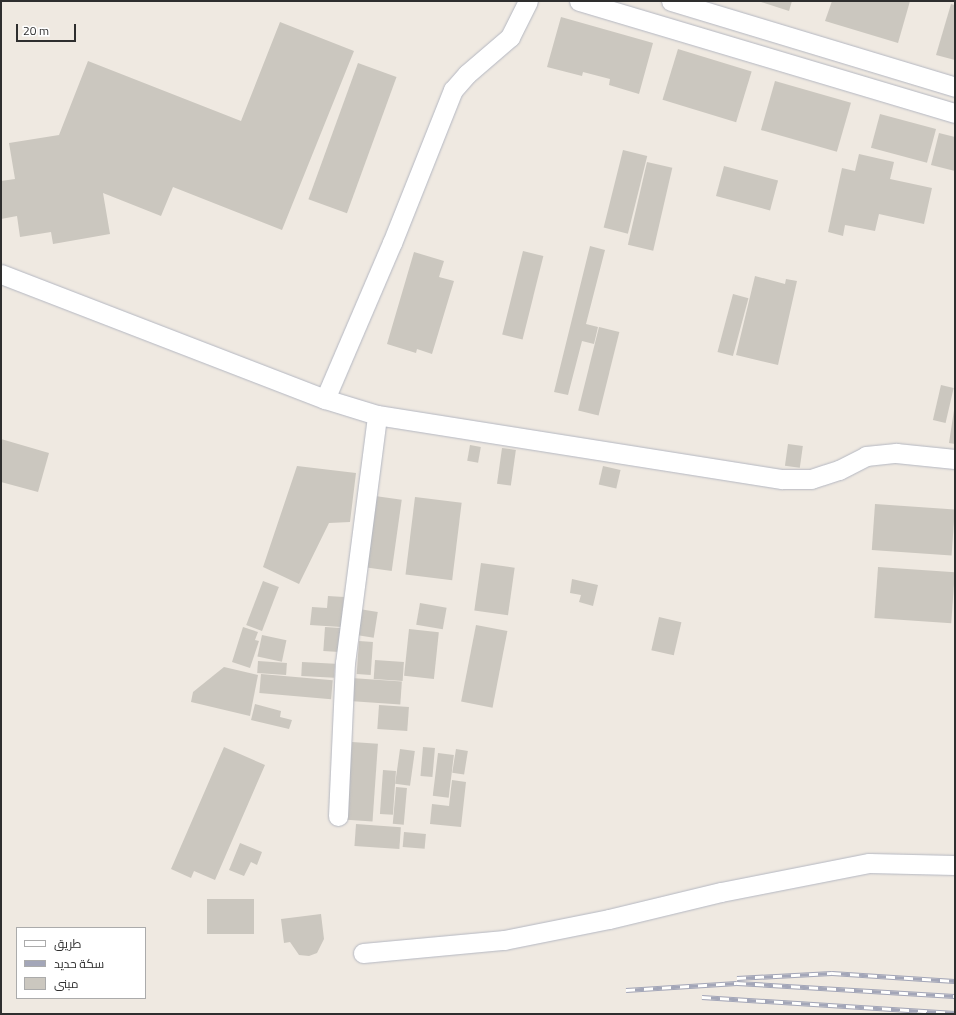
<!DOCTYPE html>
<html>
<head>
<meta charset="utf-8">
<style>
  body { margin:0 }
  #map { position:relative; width:956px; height:1015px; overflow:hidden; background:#efe9e1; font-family:"Titillium Web",Cairo,sans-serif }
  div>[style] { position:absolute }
  .building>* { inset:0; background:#cbc7bf; transform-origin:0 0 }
  .roads { filter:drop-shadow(0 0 1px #b4b7c1) drop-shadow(0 0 1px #b4b7c1) }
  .minor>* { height:19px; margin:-9.5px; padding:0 9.5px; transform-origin:9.5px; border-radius:9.5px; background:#fff }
  .rail>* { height:4.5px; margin-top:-2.25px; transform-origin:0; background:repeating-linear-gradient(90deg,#fff 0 9px,#a3a6b8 0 18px); box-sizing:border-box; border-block:1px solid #a3a6b8 }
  span { translate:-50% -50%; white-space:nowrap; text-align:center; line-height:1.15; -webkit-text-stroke:4px #fff; paint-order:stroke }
  .frame { position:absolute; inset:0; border:2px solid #2e2e2e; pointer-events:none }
  .legend { position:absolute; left:16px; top:927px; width:130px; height:72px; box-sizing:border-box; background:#fff; border:1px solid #ababab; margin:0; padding:5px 7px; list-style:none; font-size:12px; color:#2e2e2e }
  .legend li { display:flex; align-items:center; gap:8px; height:20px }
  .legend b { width:20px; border:1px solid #ababab }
  .scale { position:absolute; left:16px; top:24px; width:60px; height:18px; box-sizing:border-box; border:2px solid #2e2e2e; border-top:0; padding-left:5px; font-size:12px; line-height:14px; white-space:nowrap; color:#2e2e2e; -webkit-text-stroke:3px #fff; paint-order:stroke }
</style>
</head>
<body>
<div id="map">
  <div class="building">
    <i style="clip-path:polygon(758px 1px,792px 1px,789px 11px)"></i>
    <i style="clip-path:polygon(832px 1px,910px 1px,898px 43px,825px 21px)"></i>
    <i style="clip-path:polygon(951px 4px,955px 5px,955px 60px,936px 55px)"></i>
    <i style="clip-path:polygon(561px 17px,653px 43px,639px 94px,609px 85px,610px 79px,583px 72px,582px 76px,547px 67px)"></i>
    <i style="clip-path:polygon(280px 22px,354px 51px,282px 230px,173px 187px,161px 216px,103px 193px,110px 234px,53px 244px,51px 232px,20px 237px,17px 216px,1px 219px,1px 181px,15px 179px,9px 143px,59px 135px,88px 61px,241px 121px)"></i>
    <i style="left:678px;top:49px;width:77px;height:53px;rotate:17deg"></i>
    <i style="left:358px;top:63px;width:41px;height:145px;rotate:20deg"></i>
    <i style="left:775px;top:81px;width:79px;height:51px;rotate:16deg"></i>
    <i style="left:880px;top:114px;width:58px;height:35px;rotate:15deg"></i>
    <i style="clip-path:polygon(939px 133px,955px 137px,955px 171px,931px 165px)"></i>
    <i style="left:623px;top:150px;width:25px;height:80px;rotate:14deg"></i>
    <i style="clip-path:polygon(859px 154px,894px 162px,890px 179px,932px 188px,924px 224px,879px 214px,875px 231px,845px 225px,843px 236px,828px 232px,842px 168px,855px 171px)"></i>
    <i style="left:647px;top:162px;width:26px;height:85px;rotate:13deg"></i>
    <i style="left:724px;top:166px;width:56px;height:31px;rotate:15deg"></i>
    <i style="clip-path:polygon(590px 246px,605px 250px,586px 324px,598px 327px,594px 344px,582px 341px,568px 395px,554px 392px)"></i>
    <i style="left:523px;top:251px;width:21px;height:86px;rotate:14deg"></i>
    <i style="clip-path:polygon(414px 252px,444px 261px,439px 277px,454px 281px,432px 354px,417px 349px,416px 353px,387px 344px)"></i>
    <i style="clip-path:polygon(755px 276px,785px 284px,786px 279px,797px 281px,778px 365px,736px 355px)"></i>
    <i style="left:733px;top:294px;width:16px;height:60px;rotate:15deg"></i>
    <i style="left:599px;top:327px;width:21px;height:86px;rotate:14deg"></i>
    <i style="left:941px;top:385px;width:13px;height:36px;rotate:13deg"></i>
    <i style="clip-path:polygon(954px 410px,955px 410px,955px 444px,949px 443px)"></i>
    <i style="clip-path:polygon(1px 439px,49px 453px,38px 492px,1px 482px)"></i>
    <i style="left:788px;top:444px;width:15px;height:22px;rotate:8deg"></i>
    <i style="left:470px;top:445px;width:11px;height:16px;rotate:10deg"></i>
    <i style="left:502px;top:448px;width:14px;height:36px;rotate:8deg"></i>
    <i style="clip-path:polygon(297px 466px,356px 473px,350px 522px,329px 523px,299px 584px,263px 567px)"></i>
    <i style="left:603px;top:466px;width:18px;height:19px;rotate:13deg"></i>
    <i style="left:375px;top:496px;width:27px;height:72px;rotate:8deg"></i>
    <i style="left:415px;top:497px;width:47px;height:78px;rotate:7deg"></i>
    <i style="left:875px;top:504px;width:80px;height:46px;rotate:4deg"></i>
    <i style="left:481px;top:563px;width:34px;height:48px;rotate:8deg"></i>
    <i style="left:878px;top:567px;width:77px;height:51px;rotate:4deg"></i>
    <i style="clip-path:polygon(572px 579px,598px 585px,593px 606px,579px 602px,581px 595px,570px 593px)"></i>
    <i style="left:263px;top:581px;width:17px;height:47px;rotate:21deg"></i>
    <i style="clip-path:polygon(328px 596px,344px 597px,341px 627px,310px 625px,312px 607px,327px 608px)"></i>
    <i style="left:420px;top:603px;width:27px;height:22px;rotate:10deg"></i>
    <i style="left:359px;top:609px;width:19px;height:26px;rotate:9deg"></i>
    <i style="left:659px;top:617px;width:23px;height:34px;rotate:13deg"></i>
    <i style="left:476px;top:625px;width:32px;height:78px;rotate:11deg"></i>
    <i style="clip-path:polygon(243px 627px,258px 632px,255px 640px,259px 641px,250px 668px,232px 662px)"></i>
    <i style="left:325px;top:627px;width:16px;height:24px;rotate:4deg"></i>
    <i style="left:409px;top:629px;width:30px;height:47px;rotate:6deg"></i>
    <i style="left:262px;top:635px;width:25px;height:22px;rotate:12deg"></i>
    <i style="left:359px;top:641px;width:14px;height:33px;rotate:4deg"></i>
    <i style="left:375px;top:660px;width:29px;height:19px;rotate:4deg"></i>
    <i style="left:258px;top:661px;width:29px;height:12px;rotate:4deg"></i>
    <i style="left:302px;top:662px;width:33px;height:14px;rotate:3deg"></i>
    <i style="clip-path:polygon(224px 667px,258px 675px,250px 716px,191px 702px,193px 692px)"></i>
    <i style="left:261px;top:674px;width:72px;height:19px;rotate:5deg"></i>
    <i style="left:351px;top:678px;width:51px;height:23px;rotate:4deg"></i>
    <i style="clip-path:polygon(255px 704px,281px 711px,280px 717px,292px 720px,289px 729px,251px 720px)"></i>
    <i style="left:379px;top:705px;width:30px;height:24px;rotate:4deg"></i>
    <i style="left:352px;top:742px;width:26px;height:78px;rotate:4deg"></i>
    <i style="clip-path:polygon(224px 747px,265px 765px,215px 880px,194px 871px,191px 878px,171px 869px)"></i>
    <i style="left:423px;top:747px;width:12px;height:29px;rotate:5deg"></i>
    <i style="left:400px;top:749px;width:15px;height:35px;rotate:8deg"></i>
    <i style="left:456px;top:749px;width:12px;height:24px;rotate:9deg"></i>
    <i style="left:438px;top:753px;width:16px;height:43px;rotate:7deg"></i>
    <i style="left:383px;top:770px;width:13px;height:44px;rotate:4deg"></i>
    <i style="clip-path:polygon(452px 780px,466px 782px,461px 827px,430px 824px,432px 804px,449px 806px)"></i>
    <i style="left:396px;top:787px;width:11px;height:37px;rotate:5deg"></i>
    <i style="left:356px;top:824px;width:45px;height:22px;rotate:4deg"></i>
    <i style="left:404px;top:832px;width:22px;height:15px;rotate:5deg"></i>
    <i style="clip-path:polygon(240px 843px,262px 852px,257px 865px,251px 862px,244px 876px,229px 870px)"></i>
    <i style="left:207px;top:899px;width:47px;height:35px"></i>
    <i style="clip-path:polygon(321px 914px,324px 939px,317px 953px,309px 956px,299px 955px,290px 942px,284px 943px,281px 919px)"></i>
  </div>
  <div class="roads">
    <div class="minor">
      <i style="left:579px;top:1px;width:392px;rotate:16.6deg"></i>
      <i style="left:671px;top:1px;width:297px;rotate:16.8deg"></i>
      <i style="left:1px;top:274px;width:347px;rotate:21.1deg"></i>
      <i style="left:325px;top:399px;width:54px;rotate:17.1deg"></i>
      <i style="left:377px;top:415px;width:410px;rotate:9deg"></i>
      <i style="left:782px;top:479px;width:29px"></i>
      <i style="left:811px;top:479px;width:29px;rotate:-18deg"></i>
      <i style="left:839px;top:470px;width:30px;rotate:-27deg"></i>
      <i style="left:866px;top:456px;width:30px;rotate:-6deg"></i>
      <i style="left:896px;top:453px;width:59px;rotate:5.8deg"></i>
      <i style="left:325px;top:399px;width:170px;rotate:-66.8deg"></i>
      <i style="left:392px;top:243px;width:165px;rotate:-68.3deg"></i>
      <i style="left:453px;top:90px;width:21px;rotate:-49deg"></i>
      <i style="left:467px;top:74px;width:57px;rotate:-40.7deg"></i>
      <i style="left:510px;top:37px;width:40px;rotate:-63.4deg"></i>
      <i style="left:338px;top:816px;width:153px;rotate:-87.4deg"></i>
      <i style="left:345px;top:663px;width:250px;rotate:-82.6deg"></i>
      <i style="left:363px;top:953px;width:142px;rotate:-5.3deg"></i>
      <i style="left:504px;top:940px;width:107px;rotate:-11.3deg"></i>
      <i style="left:609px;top:919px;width:115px;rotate:-13.6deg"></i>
      <i style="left:721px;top:892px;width:151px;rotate:-11.1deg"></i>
      <i style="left:869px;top:863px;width:86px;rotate:1.3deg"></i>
    </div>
  </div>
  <div class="rail">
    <i style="left:737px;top:978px;width:95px;rotate:-3deg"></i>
    <i style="left:832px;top:973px;width:123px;rotate:3.7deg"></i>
    <i style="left:626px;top:990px;width:111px;rotate:-3.6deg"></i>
    <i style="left:737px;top:983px;width:218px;rotate:3.4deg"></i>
    <i style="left:702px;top:997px;width:254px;rotate:3.6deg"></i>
  </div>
  <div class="frame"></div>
  <ul class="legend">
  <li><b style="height:5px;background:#fff"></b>طريق</li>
  <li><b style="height:5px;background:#a3a6b8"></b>سكة حديد</li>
  <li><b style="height:11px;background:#cbc7bf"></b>مبنى</li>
  </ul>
  <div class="scale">20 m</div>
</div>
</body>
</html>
